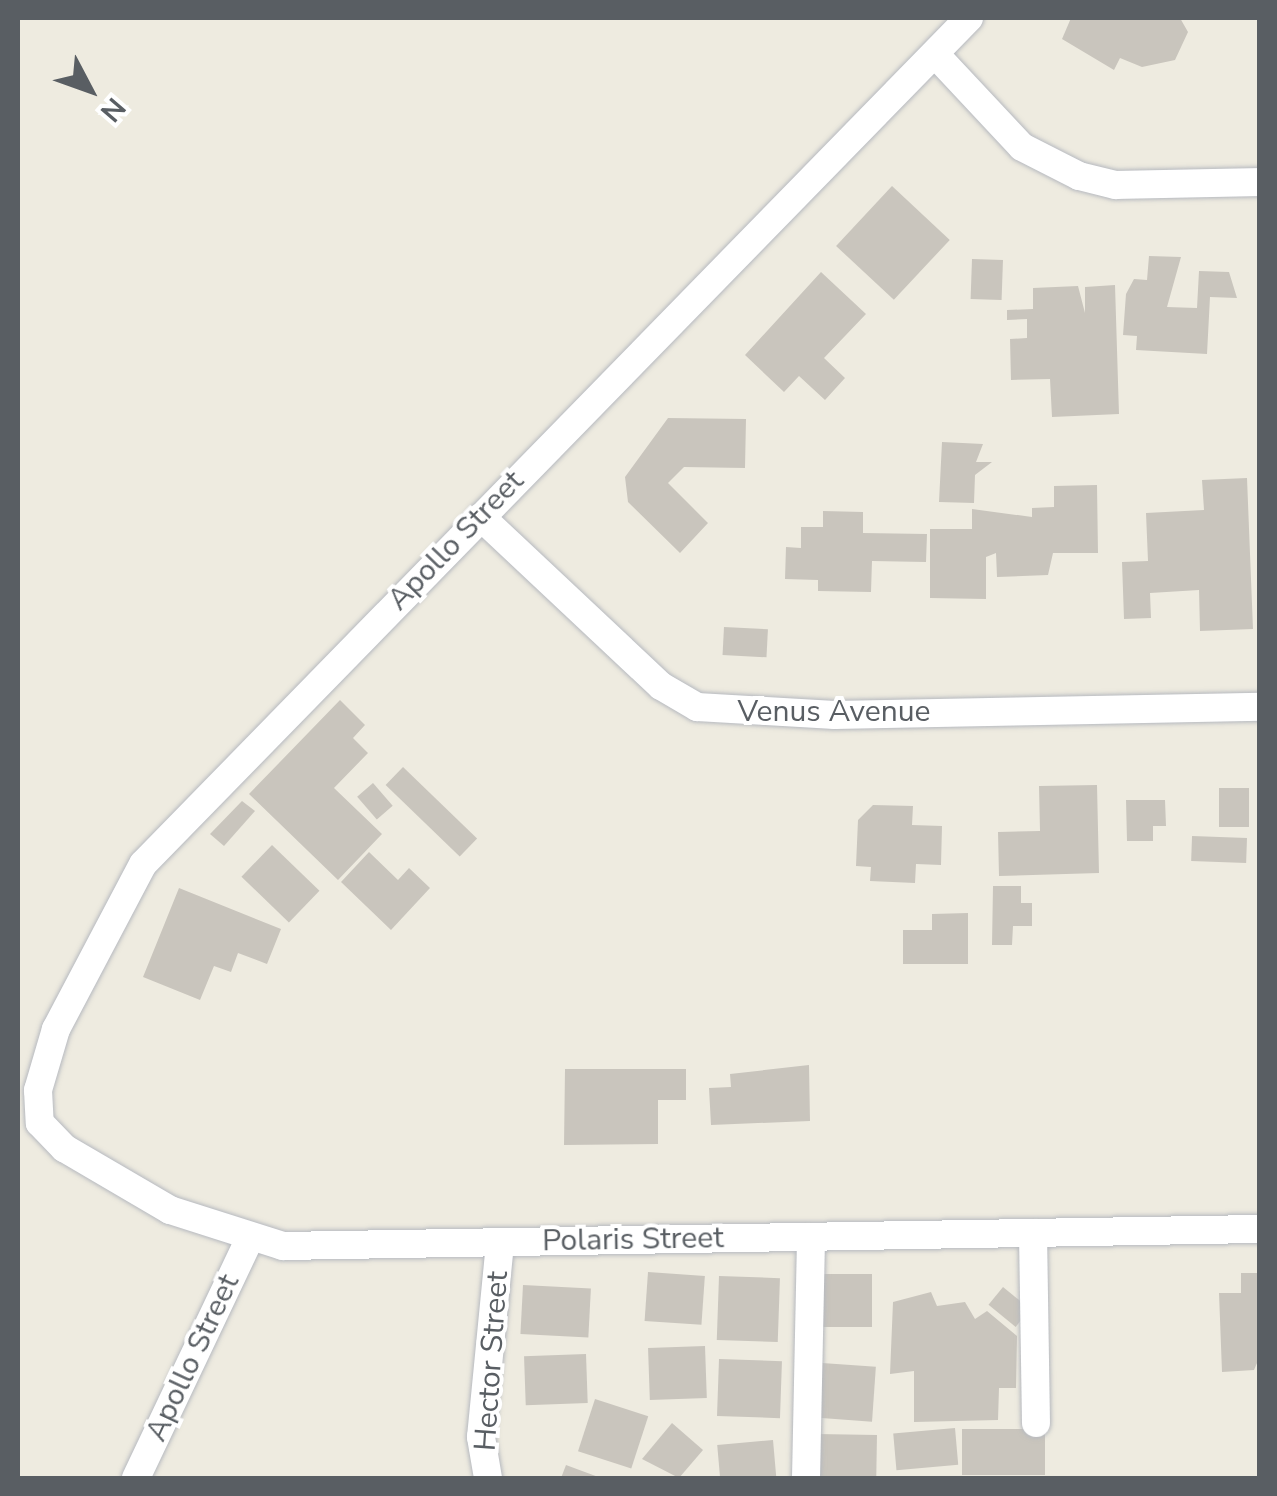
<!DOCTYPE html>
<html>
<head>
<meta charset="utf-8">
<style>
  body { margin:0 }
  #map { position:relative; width:1277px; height:1496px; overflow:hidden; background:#eeebe0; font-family:"Nunito Sans",sans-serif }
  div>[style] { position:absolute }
  .building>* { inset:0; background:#c9c5bd; transform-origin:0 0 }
  .roads { filter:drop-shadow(0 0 2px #b6b9bf) drop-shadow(0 0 2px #b6b9bf) }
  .street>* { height:28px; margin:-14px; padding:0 14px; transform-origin:14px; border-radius:14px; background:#fff }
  span { translate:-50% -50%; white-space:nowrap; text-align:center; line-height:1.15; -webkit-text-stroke:8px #fff; paint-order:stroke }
  .street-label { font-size:30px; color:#595e63 }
  .frame { position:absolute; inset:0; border:20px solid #595e63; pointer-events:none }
  .north { position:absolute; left:40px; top:40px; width:100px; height:100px; -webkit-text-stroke:8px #fff; paint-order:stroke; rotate:131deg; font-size:28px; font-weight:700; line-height:40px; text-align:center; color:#595e63 }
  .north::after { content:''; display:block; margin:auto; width:35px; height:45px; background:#595e63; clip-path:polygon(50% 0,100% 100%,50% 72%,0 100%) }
</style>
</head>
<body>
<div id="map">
  <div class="building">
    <i style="clip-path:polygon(1071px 18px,1180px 18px,1188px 32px,1175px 60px,1142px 67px,1120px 58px,1114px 70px,1062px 39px)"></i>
    <i style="left:892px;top:186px;width:79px;height:82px;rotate:43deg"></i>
    <i style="clip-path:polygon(1149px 256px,1181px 257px,1167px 307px,1197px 308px,1199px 271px,1229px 272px,1237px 298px,1210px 297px,1207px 354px,1136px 350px,1137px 336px,1123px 335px,1126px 294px,1134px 279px,1147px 280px)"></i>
    <i style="left:972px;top:259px;width:31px;height:40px;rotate:2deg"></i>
    <i style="clip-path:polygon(821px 272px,866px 314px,824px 358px,845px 378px,825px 400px,799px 376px,784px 392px,745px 355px)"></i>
    <i style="clip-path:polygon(1115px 285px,1119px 414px,1052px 417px,1050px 379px,1011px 380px,1010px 339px,1027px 338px,1027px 319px,1007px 320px,1007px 310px,1033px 309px,1033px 288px,1078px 286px,1085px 313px,1085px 287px)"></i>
    <i style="clip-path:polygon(668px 418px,746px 419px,745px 468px,684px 467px,668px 483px,708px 523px,680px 553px,628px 502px,625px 477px)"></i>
    <i style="clip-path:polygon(942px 442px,983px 444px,976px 462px,992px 462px,975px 475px,974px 503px,939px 502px)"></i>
    <i style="clip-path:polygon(1247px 478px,1253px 629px,1200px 631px,1199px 590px,1150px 593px,1151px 618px,1124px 619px,1122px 562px,1148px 561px,1146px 513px,1204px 510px,1202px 480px)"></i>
    <i style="clip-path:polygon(1097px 485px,1098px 553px,1053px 553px,1048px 575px,997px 577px,996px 553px,986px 557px,986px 599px,930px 598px,930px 529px,972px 529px,972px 509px,1032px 517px,1032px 508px,1054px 507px,1054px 486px)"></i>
    <i style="clip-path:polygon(823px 511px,863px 512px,863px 533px,927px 534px,926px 562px,872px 561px,871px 592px,818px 591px,818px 580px,785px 579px,786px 547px,801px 548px,801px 527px,823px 527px)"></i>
    <i style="left:724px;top:627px;width:44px;height:28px;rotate:3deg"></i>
    <i style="clip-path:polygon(340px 700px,365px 725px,353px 738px,368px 753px,334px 788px,382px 834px,338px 880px,249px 794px)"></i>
    <i style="left:403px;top:767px;width:103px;height:25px;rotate:44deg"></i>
    <i style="left:373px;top:783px;width:30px;height:21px;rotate:49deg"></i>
    <i style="clip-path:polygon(1097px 785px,1099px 873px,999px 876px,998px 832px,1040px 831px,1039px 786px)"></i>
    <i style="left:1219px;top:788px;width:30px;height:39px"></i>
    <i style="clip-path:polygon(1126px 800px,1165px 800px,1166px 826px,1153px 826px,1153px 841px,1127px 841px)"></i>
    <i style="clip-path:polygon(242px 801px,255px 811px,224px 846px,210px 834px)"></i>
    <i style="clip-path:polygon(873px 805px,913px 806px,912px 825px,942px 826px,941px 865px,916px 864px,915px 883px,870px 881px,871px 867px,856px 866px,858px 820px)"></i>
    <i style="left:1247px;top:838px;width:25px;height:55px;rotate:92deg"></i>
    <i style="left:272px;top:845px;width:66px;height:44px;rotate:44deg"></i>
    <i style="clip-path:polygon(369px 852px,398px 880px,409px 868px,430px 888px,391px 930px,341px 882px)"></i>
    <i style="clip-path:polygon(993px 886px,1021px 886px,1021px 903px,1032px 903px,1032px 926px,1013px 926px,1012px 945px,992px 945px)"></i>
    <i style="clip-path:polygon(179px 888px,281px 929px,267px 964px,238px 953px,231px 972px,214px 966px,200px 1000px,143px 977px)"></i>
    <i style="clip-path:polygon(968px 913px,968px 964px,903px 964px,903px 930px,932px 930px,932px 914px)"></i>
    <i style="clip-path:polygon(809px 1065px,810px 1121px,711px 1125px,709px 1088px,731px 1087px,730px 1074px)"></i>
    <i style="clip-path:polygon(565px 1069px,686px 1069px,686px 1100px,658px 1100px,658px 1144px,564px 1145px)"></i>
    <i style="left:648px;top:1272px;width:57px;height:49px;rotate:4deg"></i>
    <i style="clip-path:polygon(1241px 1273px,1260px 1273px,1260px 1356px,1254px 1370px,1222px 1372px,1219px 1293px,1241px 1293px)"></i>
    <i style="left:818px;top:1274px;width:54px;height:53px"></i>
    <i style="left:719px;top:1276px;width:61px;height:64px;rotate:2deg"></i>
    <i style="left:523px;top:1285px;width:68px;height:49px;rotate:3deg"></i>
    <i style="left:1003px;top:1287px;width:35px;height:23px;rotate:39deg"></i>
    <i style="clip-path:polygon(931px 1292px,937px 1306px,965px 1302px,975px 1319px,987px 1311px,1017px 1336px,1016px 1388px,999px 1388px,998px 1420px,914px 1422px,914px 1371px,890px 1374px,893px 1302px)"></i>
    <i style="left:705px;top:1346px;width:52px;height:57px;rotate:88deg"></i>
    <i style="left:586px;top:1354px;width:49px;height:62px;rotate:88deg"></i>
    <i style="left:719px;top:1359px;width:63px;height:57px;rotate:2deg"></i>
    <i style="left:822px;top:1363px;width:54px;height:55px;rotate:4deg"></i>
    <i style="left:595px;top:1399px;width:56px;height:55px;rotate:18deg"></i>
    <i style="clip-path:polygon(672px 1423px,703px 1450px,679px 1478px,642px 1459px)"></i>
    <i style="left:955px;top:1428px;width:37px;height:62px;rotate:85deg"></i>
    <i style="left:962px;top:1429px;width:83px;height:46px"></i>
    <i style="left:817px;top:1434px;width:60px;height:44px;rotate:1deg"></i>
    <i style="left:773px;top:1440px;width:38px;height:56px;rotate:85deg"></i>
    <i style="clip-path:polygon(566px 1465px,601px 1478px,561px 1478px)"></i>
  </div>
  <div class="roads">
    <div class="street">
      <i style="left:969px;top:18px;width:1182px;rotate:134.31deg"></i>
      <i style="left:143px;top:864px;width:187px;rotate:117.8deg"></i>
      <i style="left:56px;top:1029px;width:64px;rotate:106.4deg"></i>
      <i style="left:38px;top:1090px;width:33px;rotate:87deg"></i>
      <i style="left:40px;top:1123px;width:35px;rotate:46deg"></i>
      <i style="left:64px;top:1148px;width:123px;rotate:30.3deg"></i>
      <i style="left:170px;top:1210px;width:119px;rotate:17.7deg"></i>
      <i style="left:283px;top:1246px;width:977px;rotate:-1deg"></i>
      <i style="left:935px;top:54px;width:127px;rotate:46.9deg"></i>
      <i style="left:1022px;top:147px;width:64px;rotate:27deg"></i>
      <i style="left:1079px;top:176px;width:38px;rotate:14deg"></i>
      <i style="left:1116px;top:185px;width:144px;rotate:-1.2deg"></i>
      <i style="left:481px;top:517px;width:247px;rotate:43.2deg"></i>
      <i style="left:661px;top:686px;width:42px;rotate:30.3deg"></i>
      <i style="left:697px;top:707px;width:138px;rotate:3.3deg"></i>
      <i style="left:835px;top:715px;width:425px;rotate:-1.1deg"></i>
      <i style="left:1033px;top:1233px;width:190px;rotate:89.1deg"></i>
      <i style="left:136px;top:1478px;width:266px;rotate:-64.6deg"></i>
      <i style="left:488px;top:1478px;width:42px;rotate:-99.7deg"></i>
      <i style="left:481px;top:1437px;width:195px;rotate:-84.4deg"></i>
      <i style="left:806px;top:1478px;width:241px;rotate:-88.8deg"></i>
    </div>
  </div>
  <div class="street-label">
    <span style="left:456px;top:541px;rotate:-46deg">Apollo Street</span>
    <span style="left:834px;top:712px">Venus Avenue</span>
    <span style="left:633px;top:1240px;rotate:-1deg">Polaris Street</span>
    <span style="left:193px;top:1358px;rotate:-65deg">Apollo Street</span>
    <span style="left:492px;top:1361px;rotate:-86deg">Hector Street</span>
  </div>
  <div class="frame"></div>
  <div class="north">N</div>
</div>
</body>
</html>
